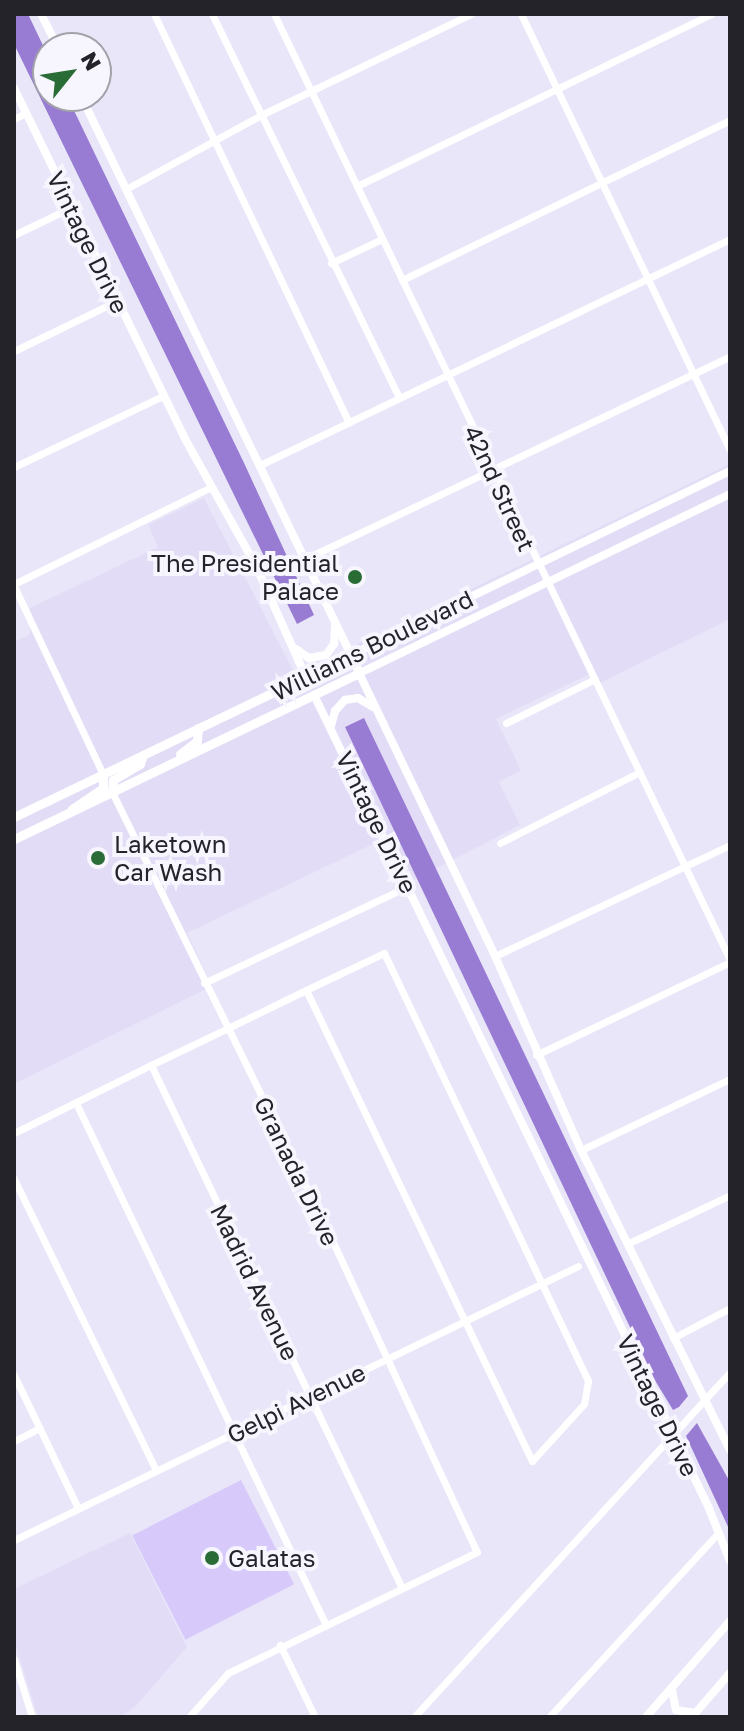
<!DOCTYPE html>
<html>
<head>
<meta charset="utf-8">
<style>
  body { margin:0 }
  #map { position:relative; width:744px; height:1731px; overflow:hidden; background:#eae6f9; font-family:"Golos Text",sans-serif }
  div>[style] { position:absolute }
  .built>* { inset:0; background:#e3dcf7 }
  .green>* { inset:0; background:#d7cafa; transform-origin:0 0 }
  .water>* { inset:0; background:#987cd3 }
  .minor>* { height:7px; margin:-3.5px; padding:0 3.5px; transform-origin:3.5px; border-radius:3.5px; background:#fff }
  .tertiary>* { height:8px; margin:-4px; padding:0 4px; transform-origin:4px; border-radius:4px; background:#fff }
  .secondary>* { height:9px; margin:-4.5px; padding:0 4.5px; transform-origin:4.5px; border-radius:4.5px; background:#fff }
  .dots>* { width:22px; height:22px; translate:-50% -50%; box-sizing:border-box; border:4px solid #f7f5fd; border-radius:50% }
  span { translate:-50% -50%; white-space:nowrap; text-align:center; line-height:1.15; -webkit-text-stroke:8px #f7f5fd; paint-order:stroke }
  .street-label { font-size:24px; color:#25232a }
  .poi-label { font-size:24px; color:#25232a }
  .right { translate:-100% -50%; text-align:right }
  .left { translate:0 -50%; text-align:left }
  .frame { position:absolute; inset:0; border:16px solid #25232a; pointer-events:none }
  .north { position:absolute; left:32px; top:32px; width:80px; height:80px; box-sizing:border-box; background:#f7f5fd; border:2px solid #a3a1a9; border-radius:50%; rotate:60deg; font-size:22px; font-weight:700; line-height:32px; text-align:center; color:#25232a }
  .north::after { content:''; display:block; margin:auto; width:28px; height:36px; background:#2a6c36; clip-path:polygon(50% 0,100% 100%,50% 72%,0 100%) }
</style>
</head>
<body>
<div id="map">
  <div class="built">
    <i style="clip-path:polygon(730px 464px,730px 619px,600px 683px,594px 672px,496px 719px,521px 770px,499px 782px,520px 825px,398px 888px,375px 843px,187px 933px,212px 986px,14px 1084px,14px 642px,30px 634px,30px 608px,158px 547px,148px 525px,204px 498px,295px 674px)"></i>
    <i style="clip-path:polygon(130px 1533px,187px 1647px,136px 1706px,120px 1717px,38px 1717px,14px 1640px,14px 1589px)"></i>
  </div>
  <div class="green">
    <i style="left:241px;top:1480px;width:117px;height:122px;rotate:63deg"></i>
  </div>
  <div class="water">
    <i style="clip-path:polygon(14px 14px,28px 14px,48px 56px,48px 96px,67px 96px,245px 465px,314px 615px,297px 624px,14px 44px)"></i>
    <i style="clip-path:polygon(364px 718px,688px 1396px,679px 1407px,673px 1410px,656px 1382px,345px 727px)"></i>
    <i style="clip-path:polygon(697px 1423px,730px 1482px,730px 1531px,686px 1436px)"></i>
  </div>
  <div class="minor">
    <i style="left:154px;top:14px;width:453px;rotate:64.5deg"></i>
    <i style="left:212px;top:14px;width:427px;rotate:64deg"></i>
    <i style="left:274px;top:14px;width:1050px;rotate:64.26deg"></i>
    <i style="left:521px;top:14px;width:484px;rotate:64.4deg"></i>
    <i style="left:14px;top:119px;width:13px;rotate:-27deg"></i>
    <i style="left:357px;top:186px;width:394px;rotate:-25.9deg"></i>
    <i style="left:126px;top:189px;width:154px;rotate:-28.7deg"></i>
    <i style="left:261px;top:115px;width:233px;rotate:-25.7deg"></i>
    <i style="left:14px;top:235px;width:64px;rotate:-25.8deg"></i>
    <i style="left:331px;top:263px;width:56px;rotate:-25.2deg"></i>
    <i style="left:402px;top:280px;width:365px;rotate:-26deg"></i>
    <i style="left:14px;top:351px;width:114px;rotate:-25.9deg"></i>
    <i style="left:260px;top:465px;width:522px;rotate:-25.68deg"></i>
    <i style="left:14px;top:467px;width:165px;rotate:-25.5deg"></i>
    <i style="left:305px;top:559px;width:471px;rotate:-25.5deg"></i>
    <i style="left:14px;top:584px;width:220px;rotate:-26.2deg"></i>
    <i style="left:14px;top:586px;width:208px;rotate:64.7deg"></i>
    <i style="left:506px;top:723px;width:99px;rotate:-26.3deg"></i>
    <i style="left:112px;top:792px;width:499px;rotate:63.8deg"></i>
    <i style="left:332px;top:1240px;width:344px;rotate:65.1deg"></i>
    <i style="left:477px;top:1552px;width:277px;rotate:154.1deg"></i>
    <i style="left:228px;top:1673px;width:59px;rotate:131.6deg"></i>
    <i style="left:500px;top:843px;width:157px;rotate:-26.9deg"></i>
    <i style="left:495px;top:956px;width:260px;rotate:-25.3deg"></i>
    <i style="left:204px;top:983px;width:226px;rotate:-25.4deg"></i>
    <i style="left:536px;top:1055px;width:215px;rotate:-25.6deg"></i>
    <i style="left:151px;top:1065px;width:578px;rotate:64.37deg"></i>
    <i style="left:76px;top:1103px;width:577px;rotate:64.41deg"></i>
    <i style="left:14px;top:1133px;width:153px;rotate:-26.4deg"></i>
    <i style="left:151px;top:1065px;width:83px;rotate:-25.6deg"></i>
    <i style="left:226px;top:1029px;width:89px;rotate:-26deg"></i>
    <i style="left:306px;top:990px;width:86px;rotate:-25.4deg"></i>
    <i style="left:384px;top:953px;width:474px;rotate:64.5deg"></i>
    <i style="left:588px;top:1381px;width:23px;rotate:100deg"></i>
    <i style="left:584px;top:1404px;width:77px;rotate:132.4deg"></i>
    <i style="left:532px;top:1461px;width:522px;rotate:-115.63deg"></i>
    <i style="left:581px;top:1150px;width:165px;rotate:-25.5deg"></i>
    <i style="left:14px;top:1179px;width:324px;rotate:64deg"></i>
    <i style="left:627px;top:1244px;width:114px;rotate:-25.4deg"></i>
    <i style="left:673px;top:1338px;width:64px;rotate:-27.8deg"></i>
    <i style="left:14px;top:1375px;width:148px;rotate:64.3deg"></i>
    <i style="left:14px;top:1441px;width:29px;rotate:-27deg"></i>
    <i style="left:14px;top:1540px;width:627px;rotate:-25.91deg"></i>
    <i style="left:280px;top:1645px;width:80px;rotate:64.1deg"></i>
    <i style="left:14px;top:1659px;width:61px;rotate:72.8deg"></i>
    <i style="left:414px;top:1717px;width:468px;rotate:-47.5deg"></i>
    <i style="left:549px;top:1717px;width:251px;rotate:-47.4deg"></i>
  </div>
  <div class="tertiary">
    <i style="left:41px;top:14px;width:38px;rotate:63deg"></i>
    <i style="left:14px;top:88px;width:388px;rotate:64deg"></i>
    <i style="left:184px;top:437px;width:148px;rotate:60.8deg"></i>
    <i style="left:256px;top:566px;width:122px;rotate:65.8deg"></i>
    <i style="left:81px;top:96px;width:621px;rotate:64.22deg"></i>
    <i style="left:351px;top:655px;width:421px;rotate:-25.9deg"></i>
    <i style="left:730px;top:494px;width:412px;rotate:154.2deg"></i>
    <i style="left:359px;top:673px;width:314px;rotate:64.3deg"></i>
    <i style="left:495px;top:956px;width:212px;rotate:66.1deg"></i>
    <i style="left:581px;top:1150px;width:335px;rotate:63.6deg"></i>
    <i style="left:296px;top:649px;width:16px;rotate:35deg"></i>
    <i style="left:309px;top:658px;width:17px;rotate:-10deg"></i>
    <i style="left:326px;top:655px;width:14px;rotate:-54deg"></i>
    <i style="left:334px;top:644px;width:18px;rotate:-87deg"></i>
    <i style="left:314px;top:695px;width:902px;rotate:64.09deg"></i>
    <i style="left:708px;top:1506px;width:59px;rotate:68.2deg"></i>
    <i style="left:331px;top:726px;width:16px;rotate:-75deg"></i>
    <i style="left:335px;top:711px;width:15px;rotate:-48deg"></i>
    <i style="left:345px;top:700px;width:13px;rotate:-9deg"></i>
    <i style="left:358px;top:698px;width:17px;rotate:31deg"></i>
    <i style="left:672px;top:1690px;width:20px;rotate:79deg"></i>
    <i style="left:676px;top:1710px;width:19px;rotate:9deg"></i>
    <i style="left:646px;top:1717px;width:128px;rotate:-48.8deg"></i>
    <i style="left:692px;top:1717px;width:58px;rotate:-49.2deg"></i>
  </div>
  <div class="secondary">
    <i style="left:180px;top:754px;width:21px;rotate:-37deg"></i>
    <i style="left:197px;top:741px;width:13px;rotate:-86deg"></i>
    <i style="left:112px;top:792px;width:12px;rotate:-85deg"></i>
    <i style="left:113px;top:780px;width:31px;rotate:-31deg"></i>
    <i style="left:140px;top:764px;width:9px;rotate:-72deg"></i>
    <i style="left:72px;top:809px;width:37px;rotate:-34deg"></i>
    <i style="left:103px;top:788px;width:14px;rotate:-90deg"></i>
    <i style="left:14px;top:817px;width:374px;rotate:-25.7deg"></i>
    <i style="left:351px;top:655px;width:20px;rotate:66deg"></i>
    <i style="left:359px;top:673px;width:383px;rotate:154.3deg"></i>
  </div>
  <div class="dots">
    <i style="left:355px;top:577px;background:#2a6c36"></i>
    <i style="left:98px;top:858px;background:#2a6c36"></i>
    <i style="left:212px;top:1558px;background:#2a6c36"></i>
  </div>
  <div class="street-label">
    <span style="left:88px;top:242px;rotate:64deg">Vintage Drive</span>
    <span style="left:500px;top:488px;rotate:65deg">42nd Street</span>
    <span style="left:372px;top:645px;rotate:-26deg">Williams Boulevard</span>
    <span style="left:377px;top:822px;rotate:64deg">Vintage Drive</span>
    <span style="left:297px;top:1171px;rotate:64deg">Granada Drive</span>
    <span style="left:255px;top:1282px;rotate:64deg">Madrid Avenue</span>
    <span style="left:296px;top:1403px;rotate:-26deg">Gelpi Avenue</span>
    <span style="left:658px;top:1405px;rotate:64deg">Vintage Drive</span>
  </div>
  <div class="poi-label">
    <span class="right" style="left:339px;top:577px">The Presidential<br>Palace</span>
    <span class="left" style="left:114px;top:858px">Laketown<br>Car Wash</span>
    <span class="left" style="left:228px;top:1558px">Galatas</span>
  </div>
  <div class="frame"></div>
  <div class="north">N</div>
</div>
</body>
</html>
